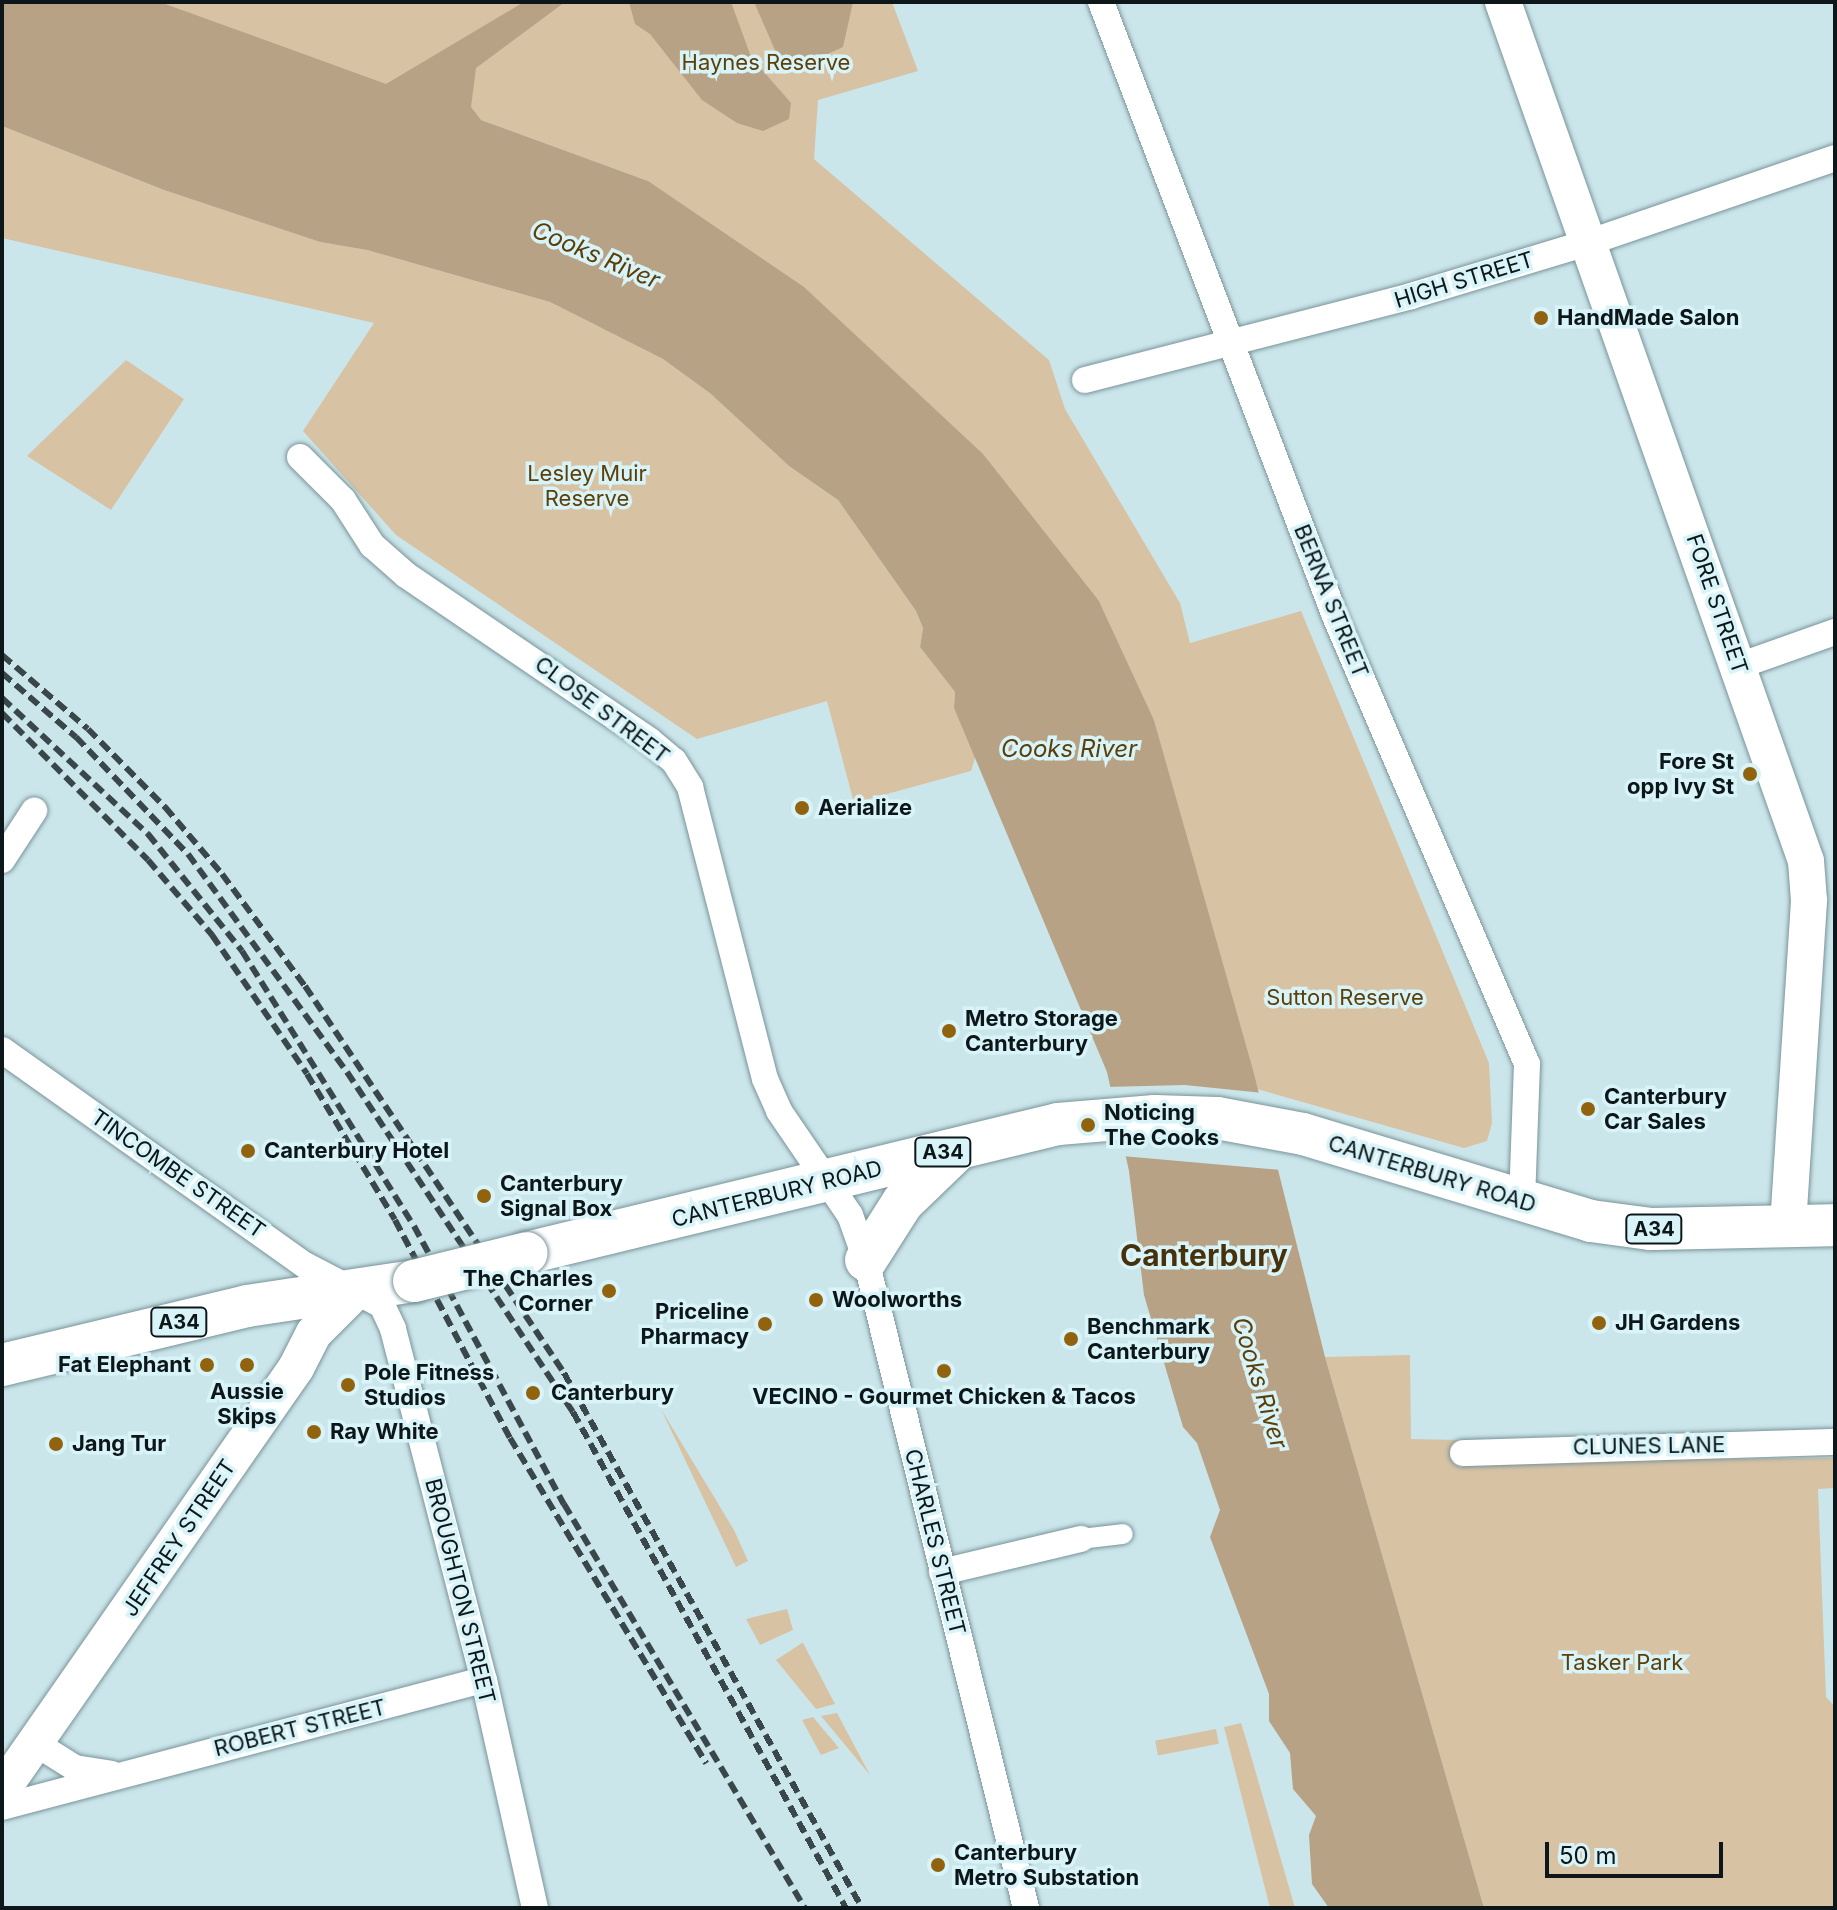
<!DOCTYPE html>
<html>
<head>
<meta charset="utf-8">
<style>
  body { margin:0 }
  #map { position:relative; width:1837px; height:1910px; overflow:hidden; background:#cbe6eb; font-family:Inter,sans-serif }
  div>[style] { position:absolute }
  .green>* { inset:0; background:#d7c2a4; transform-origin:0 0 }
  .water>* { inset:0; background:#b7a285 }
  .pier>* { inset:0; background:#cbe6eb }
  .roads { filter:drop-shadow(0 0 2px #7a9499) drop-shadow(0 0 2px #7a9499) }
  .pedestrian>* { height:20px; margin:-10px; padding:0 10px; transform-origin:10px; border-radius:10px; background:#fff }
  .minor>* { height:26px; margin:-13px; padding:0 13px; transform-origin:13px; border-radius:13px; background:#fff }
  .secondary>* { height:36px; margin:-18px; padding:0 18px; transform-origin:18px; border-radius:18px; background:#fff }
  .trunk>* { height:42px; margin:-21px; padding:0 21px; transform-origin:21px; border-radius:21px; background:#fff }
  .rail>* { height:6px; margin-top:-3px; transform-origin:0; background:repeating-linear-gradient(90deg,#39474a 0 12px,transparent 0 18px) }
  .bridges { filter:drop-shadow(0 0 2px #7a9499) drop-shadow(0 0 2px #7a9499) }
  .trunk-bridge>* { height:42px; margin:-21px; padding:0 21px; transform-origin:21px; border-radius:21px; background:#fff }
  .dots>* { width:22px; height:22px; translate:-50% -50%; box-sizing:border-box; border:4px solid #d8f4f9; border-radius:50% }
  span { translate:-50% -50%; white-space:nowrap; text-align:center; line-height:1.15; -webkit-text-stroke:7px #d8f4f9; paint-order:stroke }
  .shield-label span { padding:2px 6px; background:#d8f4f9; border:2px solid; border-radius:6px; -webkit-text-stroke-width:0 }
  .shield-label { font-size:20px; color:#0d1719; font-weight:700 }
  .park-label { font-size:22px; color:#5d3f0a }
  .street-label { font-size:22px; color:#0d1719 }
  .poi-label { font-size:22px; color:#0d1719; font-weight:700 }
  .left { translate:0 -50%; text-align:left }
  .right { translate:-100% -50%; text-align:right }
  .water-label { font-size:24px; color:#5c3e08; font-style:italic }
  .district-label { font-size:30px; color:#47310c; font-weight:700 }
  .frame { position:absolute; inset:0; border:4px solid #0d1719; pointer-events:none }
  .scale { position:absolute; left:1545px; top:1842px; width:178px; height:36px; box-sizing:border-box; border:4px solid #0d1719; border-top:0; padding-left:10px; font-size:24px; line-height:28px; white-space:nowrap; color:#0d1719; -webkit-text-stroke:6px #d8f4f9; paint-order:stroke }
</style>
</head>
<body>
<div id="map">
  <div class="green">
    <i style="clip-path:polygon(160px 2px,892px 2px,918px 71px,818px 100px,814px 159px,1049px 360px,1065px 409px,1180px 603px,1190px 643px,1301px 611px,1489px 1063px,1492px 1123px,1487px 1141px,1464px 1148px,1257px 1089px,1154px 720px,1099px 601px,648px 181px)"></i>
    <i style="clip-path:polygon(2px 126px,164px 190px,320px 242px,367px 250px,550px 302px,663px 359px,711px 394px,789px 466px,838px 500px,916px 611px,923px 628px,920px 647px,955px 692px,954px 708px,976px 755px,971px 771px,854px 803px,827px 701px,697px 739px,396px 535px,303px 431px,374px 323px,2px 238px)"></i>
    <i style="clip-path:polygon(126px 360px,184px 399px,111px 510px,27px 456px)"></i>
    <i style="clip-path:polygon(1410px 1355px,1411px 1439px,1460px 1440px,1460px 1461px,1835px 1458px,1835px 1488px,1818px 1489px,1826px 1697px,1835px 1707px,1835px 1908px,1484px 1908px,1325px 1357px)"></i>
    <i style="clip-path:polygon(661px 1409px,734px 1530px,748px 1561px,736px 1567px)"></i>
    <i style="clip-path:polygon(787px 1609px,793px 1630px,760px 1645px,746px 1619px)"></i>
    <i style="clip-path:polygon(802px 1643px,803px 1643px,835px 1704px,816px 1709px,776px 1660px)"></i>
    <i style="clip-path:polygon(837px 1713px,870px 1775px,821px 1716px)"></i>
    <i style="clip-path:polygon(813px 1717px,839px 1748px,821px 1755px,802px 1720px)"></i>
    <i style="clip-path:polygon(1241px 1723px,1249px 1749px,1295px 1908px,1270px 1908px,1224px 1727px)"></i>
    <i style="left:1216px;top:1729px;width:15px;height:62px;rotate:79deg"></i>
  </div>
  <div class="water">
    <i style="clip-path:polygon(2px 2px,160px 2px,386px 84px,524px 2px,565px 2px,476px 68px,471px 107px,481px 120px,648px 181px,804px 287px,983px 454px,1099px 601px,1154px 720px,1253px 1070px,1325px 1357px,1484px 1908px,1329px 1908px,1312px 1884px,1309px 1835px,1316px 1816px,1293px 1789px,1290px 1753px,1269px 1721px,1269px 1694px,1210px 1537px,1220px 1510px,1197px 1443px,1183px 1427px,1144px 1295px,1129px 1171px,1107px 1072px,954px 708px,955px 692px,920px 647px,923px 628px,916px 611px,838px 500px,789px 466px,711px 394px,663px 359px,550px 302px,367px 250px,320px 242px,164px 190px,2px 126px)"></i>
    <i style="clip-path:polygon(629px 2px,731px 2px,751px 57px,791px 103px,789px 119px,763px 131px,737px 123px,702px 100px,650px 34px,635px 24px)"></i>
    <i style="clip-path:polygon(754px 2px,853px 2px,843px 47px,810px 62px,778px 57px)"></i>
  </div>
  <div class="pier">
    <i style="clip-path:polygon(1185px 1085px,1263px 1093px,1282px 1170px,1122px 1156px,1106px 1087px)"></i>
  </div>
  <div class="roads">
    <div class="pedestrian">
      <i style="left:1081px;top:1539px;width:42px;rotate:-6.8deg"></i>
    </div>
    <div class="minor">
      <i style="left:1101px;top:2px;width:657px;rotate:69.14deg"></i>
      <i style="left:1335px;top:616px;width:487px;rotate:66.8deg"></i>
      <i style="left:1527px;top:1064px;width:139px;rotate:92.1deg"></i>
      <i style="left:1085px;top:380px;width:337px;rotate:-14.4deg"></i>
      <i style="left:1411px;top:296px;width:187px;rotate:-16.8deg"></i>
      <i style="left:1590px;top:242px;width:259px;rotate:-18.9deg"></i>
      <i style="left:300px;top:457px;width:61px;rotate:45deg"></i>
      <i style="left:343px;top:500px;width:54px;rotate:57.2deg"></i>
      <i style="left:372px;top:545px;width:45px;rotate:41.4deg"></i>
      <i style="left:406px;top:575px;width:295px;rotate:34.2deg"></i>
      <i style="left:650px;top:741px;width:31px;rotate:40deg"></i>
      <i style="left:674px;top:761px;width:31px;rotate:58deg"></i>
      <i style="left:690px;top:787px;width:301px;rotate:75.6deg"></i>
      <i style="left:765px;top:1079px;width:35px;rotate:66deg"></i>
      <i style="left:779px;top:1111px;width:126px;rotate:55.7deg"></i>
      <i style="left:850px;top:1215px;width:48px;rotate:70.4deg"></i>
      <i style="left:866px;top:1260px;width:667px;rotate:76.13deg"></i>
      <i style="left:1739px;top:666px;width:102px;rotate:-19.5deg"></i>
      <i style="left:2px;top:860px;width:59px;rotate:-56.9deg"></i>
      <i style="left:2px;top:1050px;width:372px;rotate:35.4deg"></i>
      <i style="left:305px;top:1265px;width:87px;rotate:27.5deg"></i>
      <i style="left:382px;top:1305px;width:26px;rotate:65deg"></i>
      <i style="left:393px;top:1329px;width:363px;rotate:75.5deg"></i>
      <i style="left:484px;top:1680px;width:234px;rotate:77.4deg"></i>
      <i style="left:1463px;top:1453px;width:372px;rotate:-1.7deg"></i>
      <i style="left:942px;top:1572px;width:143px;rotate:-13.4deg"></i>
      <i style="left:35px;top:1743px;width:47px;rotate:32deg"></i>
      <i style="left:75px;top:1768px;width:37px;rotate:9deg"></i>
      <i style="left:2px;top:1807px;width:498px;rotate:-14.8deg"></i>
    </div>
    <div class="secondary">
      <i style="left:1503px;top:2px;width:911px;rotate:70.57deg"></i>
      <i style="left:1806px;top:861px;width:40px;rotate:85.7deg"></i>
      <i style="left:1809px;top:901px;width:327px;rotate:93.7deg"></i>
      <i style="left:2px;top:1790px;width:514px;rotate:-55.14deg"></i>
      <i style="left:296px;top:1368px;width:39px;rotate:-63deg"></i>
      <i style="left:314px;top:1333px;width:62px;rotate:-45deg"></i>
    </div>
    <div class="trunk">
      <i style="left:527px;top:1253px;width:546px;rotate:-13.65deg"></i>
      <i style="left:1058px;top:1124px;width:97px;rotate:-4.7deg"></i>
      <i style="left:1155px;top:1116px;width:62px;rotate:1.8deg"></i>
      <i style="left:1217px;top:1118px;width:87px;rotate:10.5deg"></i>
      <i style="left:1303px;top:1134px;width:301px;rotate:16.8deg"></i>
      <i style="left:1591px;top:1221px;width:61px;rotate:7.6deg"></i>
      <i style="left:1651px;top:1229px;width:184px;rotate:-1.2deg"></i>
      <i style="left:866px;top:1260px;width:69px;rotate:-57.5deg"></i>
      <i style="left:903px;top:1202px;width:72px;rotate:-43.9deg"></i>
      <i style="left:2px;top:1365px;width:252px;rotate:-13.5deg"></i>
      <i style="left:247px;top:1306px;width:169px;rotate:-8.5deg"></i>
    </div>
  </div>
  <div class="rail">
    <i style="left:2px;top:655px;width:113px;rotate:40.7deg"></i>
    <i style="left:88px;top:729px;width:110px;rotate:45.4deg"></i>
    <i style="left:165px;top:807px;width:88px;rotate:49.6deg"></i>
    <i style="left:222px;top:874px;width:139px;rotate:53.5deg"></i>
    <i style="left:305px;top:986px;width:466px;rotate:56.2deg"></i>
    <i style="left:564px;top:1373px;width:612px;rotate:60.88deg"></i>
    <i style="left:2px;top:673px;width:98px;rotate:40.9deg"></i>
    <i style="left:76px;top:737px;width:162px;rotate:46.3deg"></i>
    <i style="left:188px;top:854px;width:270px;rotate:53.9deg"></i>
    <i style="left:347px;top:1072px;width:408px;rotate:56.4deg"></i>
    <i style="left:573px;top:1412px;width:566px;rotate:61.17deg"></i>
    <i style="left:2px;top:698px;width:200px;rotate:43deg"></i>
    <i style="left:148px;top:834px;width:150px;rotate:51.2deg"></i>
    <i style="left:242px;top:951px;width:324px;rotate:58deg"></i>
    <i style="left:414px;top:1226px;width:316px;rotate:61.7deg"></i>
    <i style="left:564px;top:1504px;width:470px;rotate:59.2deg"></i>
    <i style="left:2px;top:713px;width:207px;rotate:45.2deg"></i>
    <i style="left:148px;top:860px;width:99px;rotate:49.5deg"></i>
    <i style="left:212px;top:935px;width:168px;rotate:55.6deg"></i>
    <i style="left:307px;top:1074px;width:170px;rotate:58.9deg"></i>
    <i style="left:395px;top:1220px;width:246px;rotate:62.2deg"></i>
    <i style="left:510px;top:1438px;width:380px;rotate:58.9deg"></i>
  </div>
  <div class="bridges">
    <div class="trunk-bridge">
      <i style="left:414px;top:1281px;width:116px;rotate:-13.9deg"></i>
    </div>
  </div>
  <div class="dots">
    <i style="left:1541px;top:318px;background:#91630e"></i>
    <i style="left:1750px;top:774px;background:#91630e"></i>
    <i style="left:802px;top:808px;background:#91630e"></i>
    <i style="left:949px;top:1031px;background:#91630e"></i>
    <i style="left:1588px;top:1109px;background:#91630e"></i>
    <i style="left:1088px;top:1125px;background:#91630e"></i>
    <i style="left:248px;top:1151px;background:#91630e"></i>
    <i style="left:484px;top:1196px;background:#91630e"></i>
    <i style="left:609px;top:1291px;background:#91630e"></i>
    <i style="left:816px;top:1300px;background:#91630e"></i>
    <i style="left:1599px;top:1323px;background:#91630e"></i>
    <i style="left:765px;top:1324px;background:#91630e"></i>
    <i style="left:1071px;top:1339px;background:#91630e"></i>
    <i style="left:207px;top:1365px;background:#91630e"></i>
    <i style="left:247px;top:1365px;background:#91630e"></i>
    <i style="left:944px;top:1371px;background:#91630e"></i>
    <i style="left:348px;top:1385px;background:#91630e"></i>
    <i style="left:533px;top:1393px;background:#91630e"></i>
    <i style="left:314px;top:1432px;background:#91630e"></i>
    <i style="left:56px;top:1444px;background:#91630e"></i>
    <i style="left:938px;top:1865px;background:#91630e"></i>
  </div>
  <div class="shield-label">
    <span style="left:943px;top:1152px">A34</span>
    <span style="left:1654px;top:1229px">A34</span>
    <span style="left:179px;top:1322px">A34</span>
  </div>
  <div class="park-label">
    <span style="left:766px;top:63px">Haynes Reserve</span>
    <span style="left:587px;top:486px">Lesley Muir<br>Reserve</span>
    <span style="left:1345px;top:998px">Sutton Reserve</span>
    <span style="left:1622px;top:1663px">Tasker Park</span>
  </div>
  <div class="street-label">
    <span style="left:1464px;top:280px;rotate:-17deg">HIGH STREET</span>
    <span style="left:1331px;top:601px;rotate:68deg">BERNA STREET</span>
    <span style="left:1717px;top:604px;rotate:71deg">FORE STREET</span>
    <span style="left:602px;top:710px;rotate:37deg">CLOSE STREET</span>
    <span style="left:178px;top:1174px;rotate:35deg">TINCOMBE STREET</span>
    <span style="left:1432px;top:1174px;rotate:17deg">CANTERBURY ROAD</span>
    <span style="left:777px;top:1194px;rotate:-14deg">CANTERBURY ROAD</span>
    <span style="left:1649px;top:1446px;rotate:-1deg">CLUNES LANE</span>
    <span style="left:179px;top:1538px;rotate:-56deg">JEFFREY STREET</span>
    <span style="left:935px;top:1542px;rotate:76deg">CHARLES STREET</span>
    <span style="left:460px;top:1591px;rotate:76deg">BROUGHTON STREET</span>
    <span style="left:300px;top:1728px;rotate:-14deg">ROBERT STREET</span>
  </div>
  <div class="poi-label">
    <span class="left" style="left:1557px;top:318px">HandMade Salon</span>
    <span class="right" style="left:1734px;top:774px">Fore St<br>opp Ivy St</span>
    <span class="left" style="left:818px;top:808px">Aerialize</span>
    <span class="left" style="left:965px;top:1031px">Metro Storage<br>Canterbury</span>
    <span class="left" style="left:1604px;top:1109px">Canterbury<br>Car Sales</span>
    <span class="left" style="left:1104px;top:1125px">Noticing<br>The Cooks</span>
    <span class="left" style="left:264px;top:1151px">Canterbury Hotel</span>
    <span class="left" style="left:500px;top:1196px">Canterbury<br>Signal Box</span>
    <span class="right" style="left:593px;top:1291px">The Charles<br>Corner</span>
    <span class="left" style="left:832px;top:1300px">Woolworths</span>
    <span class="right" style="left:749px;top:1324px">Priceline<br>Pharmacy</span>
    <span class="left" style="left:1615px;top:1323px">JH Gardens</span>
    <span class="left" style="left:1087px;top:1339px">Benchmark<br>Canterbury</span>
    <span class="right" style="left:191px;top:1365px">Fat Elephant</span>
    <span class="left" style="left:364px;top:1385px">Pole Fitness<br>Studios</span>
    <span style="left:247px;top:1404px">Aussie<br>Skips</span>
    <span class="left" style="left:551px;top:1393px">Canterbury</span>
    <span style="left:944px;top:1397px">VECINO - Gourmet Chicken &amp; Tacos</span>
    <span class="left" style="left:330px;top:1432px">Ray White</span>
    <span class="left" style="left:72px;top:1444px">Jang Tur</span>
    <span class="left" style="left:954px;top:1865px">Canterbury<br>Metro Substation</span>
  </div>
  <div class="water-label">
    <span style="left:596px;top:255px;rotate:23deg">Cooks River</span>
    <span style="left:1069px;top:749px">Cooks River</span>
    <span style="left:1260px;top:1383px;rotate:73deg">Cooks River</span>
  </div>
  <div class="district-label">
    <span style="left:1204px;top:1255px">Canterbury</span>
  </div>
  <div class="frame"></div>
  <div class="scale">50 m</div>
</div>
</body>
</html>
